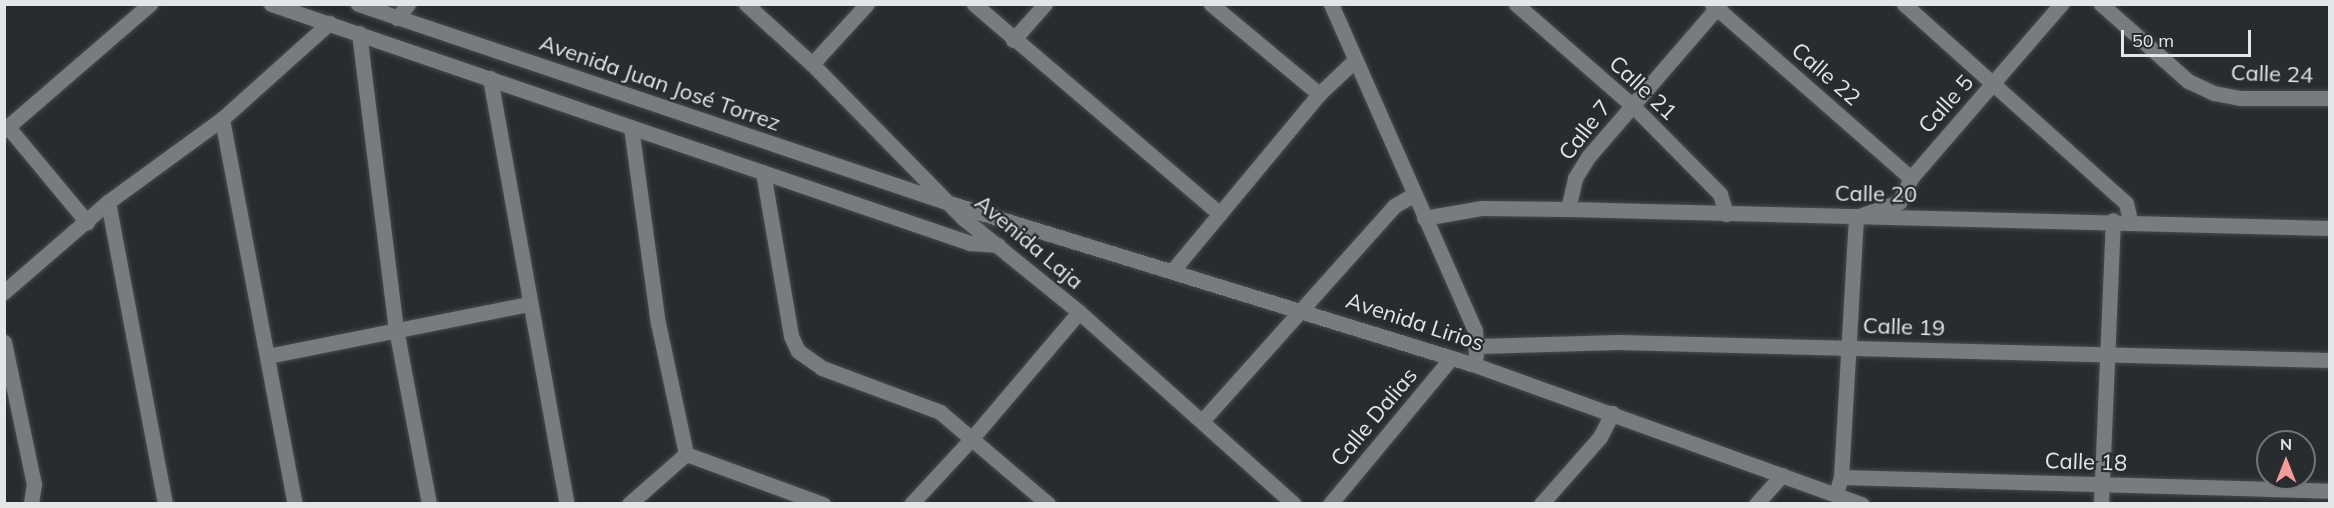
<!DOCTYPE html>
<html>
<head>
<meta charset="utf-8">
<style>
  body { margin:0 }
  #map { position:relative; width:2334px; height:508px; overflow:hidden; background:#282c2f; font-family:Mulish,sans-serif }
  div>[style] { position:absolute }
  .roads { filter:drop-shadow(0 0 2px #484a4d) drop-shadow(0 0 2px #484a4d) }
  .minor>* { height:15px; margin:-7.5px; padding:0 7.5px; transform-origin:7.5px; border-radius:7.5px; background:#787b80 }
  span { translate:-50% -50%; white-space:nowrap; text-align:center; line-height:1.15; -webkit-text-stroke:4.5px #282c2f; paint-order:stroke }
  .street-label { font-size:22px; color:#e3e5e7 }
  .frame { position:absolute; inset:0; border:6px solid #e3e5e7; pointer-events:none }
  .north { position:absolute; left:2256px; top:430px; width:60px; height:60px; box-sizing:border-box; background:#282c2f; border:2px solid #737679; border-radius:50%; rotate:0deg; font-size:16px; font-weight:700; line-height:24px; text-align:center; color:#e3e5e7 }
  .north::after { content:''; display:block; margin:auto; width:21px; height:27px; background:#f59b99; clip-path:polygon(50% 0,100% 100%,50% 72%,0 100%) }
  .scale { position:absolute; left:2121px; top:30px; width:130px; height:27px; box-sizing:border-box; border:3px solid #e3e5e7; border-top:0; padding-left:8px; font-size:18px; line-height:21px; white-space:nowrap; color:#e3e5e7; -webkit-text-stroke:4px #282c2f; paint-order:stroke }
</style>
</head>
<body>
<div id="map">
  <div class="roads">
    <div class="minor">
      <i style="left:271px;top:4px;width:739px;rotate:18.88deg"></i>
      <i style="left:970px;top:243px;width:28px;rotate:4deg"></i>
      <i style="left:358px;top:4px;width:624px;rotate:18.61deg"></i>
      <i style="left:949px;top:203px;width:550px;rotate:17.12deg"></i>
      <i style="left:1475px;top:365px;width:411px;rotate:19.8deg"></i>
      <i style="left:746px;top:4px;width:89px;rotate:42.3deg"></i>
      <i style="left:812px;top:64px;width:216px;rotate:45.6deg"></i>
      <i style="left:963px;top:218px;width:149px;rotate:39deg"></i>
      <i style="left:1079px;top:312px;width:288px;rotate:41.8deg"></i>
      <i style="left:974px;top:4px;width:323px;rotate:40.5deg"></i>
      <i style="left:1211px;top:4px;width:141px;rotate:39.8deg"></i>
      <i style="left:1331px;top:4px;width:356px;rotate:66.2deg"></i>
      <i style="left:1475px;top:330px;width:26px;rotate:88deg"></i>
      <i style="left:1516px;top:4px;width:155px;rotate:41.1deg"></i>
      <i style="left:1633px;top:106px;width:124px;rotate:45.3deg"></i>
      <i style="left:1720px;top:194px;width:21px;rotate:73deg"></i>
      <i style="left:1712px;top:4px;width:264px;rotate:41.2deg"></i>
      <i style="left:1904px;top:4px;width:286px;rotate:41.9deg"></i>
      <i style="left:2117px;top:195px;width:12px;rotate:42deg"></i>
      <i style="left:2126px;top:203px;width:18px;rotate:77deg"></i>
      <i style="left:2101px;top:4px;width:116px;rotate:41.5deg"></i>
      <i style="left:2188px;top:81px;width:29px;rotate:25deg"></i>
      <i style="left:2214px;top:93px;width:26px;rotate:11deg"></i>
      <i style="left:2240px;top:98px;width:90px"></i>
      <i style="left:397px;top:18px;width:18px;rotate:-52deg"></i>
      <i style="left:359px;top:33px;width:298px;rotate:82.9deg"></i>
      <i style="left:396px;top:329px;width:178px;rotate:79.3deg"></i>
      <i style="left:1013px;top:40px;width:48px;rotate:-48.4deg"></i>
      <i style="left:812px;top:64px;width:81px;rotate:-47.5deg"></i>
      <i style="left:490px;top:78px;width:433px;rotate:79.8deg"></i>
      <i style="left:222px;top:119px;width:392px;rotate:79.3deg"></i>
      <i style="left:8px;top:127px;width:124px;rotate:50.3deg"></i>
      <i style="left:631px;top:127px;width:198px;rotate:82.2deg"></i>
      <i style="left:658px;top:323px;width:134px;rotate:77.9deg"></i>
      <i style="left:686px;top:454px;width:146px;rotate:20.1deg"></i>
      <i style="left:4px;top:130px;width:193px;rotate:-40.8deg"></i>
      <i style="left:763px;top:172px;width:166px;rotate:80.3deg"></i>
      <i style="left:791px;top:336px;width:17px;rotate:65deg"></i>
      <i style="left:798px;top:351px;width:29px;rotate:35deg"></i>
      <i style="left:822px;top:368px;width:126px;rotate:20.4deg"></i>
      <i style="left:940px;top:412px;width:142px;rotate:40.4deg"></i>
      <i style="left:108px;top:202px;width:307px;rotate:79.3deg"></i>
      <i style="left:1568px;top:209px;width:32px;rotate:-77deg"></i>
      <i style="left:1575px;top:178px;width:25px;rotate:-58deg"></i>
      <i style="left:1588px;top:157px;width:202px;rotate:-49.2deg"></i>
      <i style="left:1424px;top:218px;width:59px;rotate:-9.8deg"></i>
      <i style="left:1482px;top:208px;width:86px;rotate:0.7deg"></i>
      <i style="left:1568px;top:209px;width:762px;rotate:1.43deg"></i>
      <i style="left:1173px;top:270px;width:229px;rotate:-50.3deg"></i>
      <i style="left:1319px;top:94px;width:48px;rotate:-43.3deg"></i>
      <i style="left:4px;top:292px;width:138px;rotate:-40.9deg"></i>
      <i style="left:108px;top:202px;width:141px;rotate:-36.1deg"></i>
      <i style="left:222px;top:119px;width:144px;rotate:-41.9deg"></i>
      <i style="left:4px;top:342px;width:145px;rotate:78.1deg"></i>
      <i style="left:34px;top:484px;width:20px;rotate:99deg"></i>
      <i style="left:1478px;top:346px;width:140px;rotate:-1.6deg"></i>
      <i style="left:1618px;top:342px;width:712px;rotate:1.45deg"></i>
      <i style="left:268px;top:356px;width:265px;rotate:-11.3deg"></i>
      <i style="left:1202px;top:421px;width:288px;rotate:-48.2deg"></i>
      <i style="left:1394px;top:206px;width:22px;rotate:-30deg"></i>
      <i style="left:1841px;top:477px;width:489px;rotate:1.6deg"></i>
      <i style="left:1836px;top:494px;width:18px;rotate:-74deg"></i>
      <i style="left:1841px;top:477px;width:260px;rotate:-86.7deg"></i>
      <i style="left:1856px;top:217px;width:46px;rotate:-19.2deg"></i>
      <i style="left:1899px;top:202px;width:27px;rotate:-63deg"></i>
      <i style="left:1911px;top:178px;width:230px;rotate:-49.2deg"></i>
      <i style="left:629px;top:504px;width:76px;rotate:-41.3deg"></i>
      <i style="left:911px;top:504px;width:91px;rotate:-47.2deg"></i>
      <i style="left:973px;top:437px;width:164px;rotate:-49.7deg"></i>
      <i style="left:1330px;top:504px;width:190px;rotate:-50.3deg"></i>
      <i style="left:1541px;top:504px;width:89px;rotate:-48.6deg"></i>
      <i style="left:1600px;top:437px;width:27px;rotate:-63deg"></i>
      <i style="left:1756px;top:504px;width:39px;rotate:-48deg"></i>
      <i style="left:2101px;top:504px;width:284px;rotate:-87.6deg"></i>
    </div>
  </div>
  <div class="street-label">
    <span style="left:1826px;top:74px;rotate:41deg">Calle 22</span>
    <span style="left:2272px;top:74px;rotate:2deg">Calle 24</span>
    <span style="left:660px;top:83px;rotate:19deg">Avenida Juan José Torrez</span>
    <span style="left:1643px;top:88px;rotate:43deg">Calle 21</span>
    <span style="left:1946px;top:104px;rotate:-48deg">Calle 5</span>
    <span style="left:1585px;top:130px;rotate:-52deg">Calle 7</span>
    <span style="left:1876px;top:194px;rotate:1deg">Calle 20</span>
    <span style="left:1029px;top:242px;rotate:40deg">Avenida Laja</span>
    <span style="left:1415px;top:322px;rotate:18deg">Avenida Lirios</span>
    <span style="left:1904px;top:327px;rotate:2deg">Calle 19</span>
    <span style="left:1374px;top:417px;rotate:-50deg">Calle Dalias</span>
    <span style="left:2086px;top:462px;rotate:2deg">Calle 18</span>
  </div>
  <div class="frame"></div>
  <div class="north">N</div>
  <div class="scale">50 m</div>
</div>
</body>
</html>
